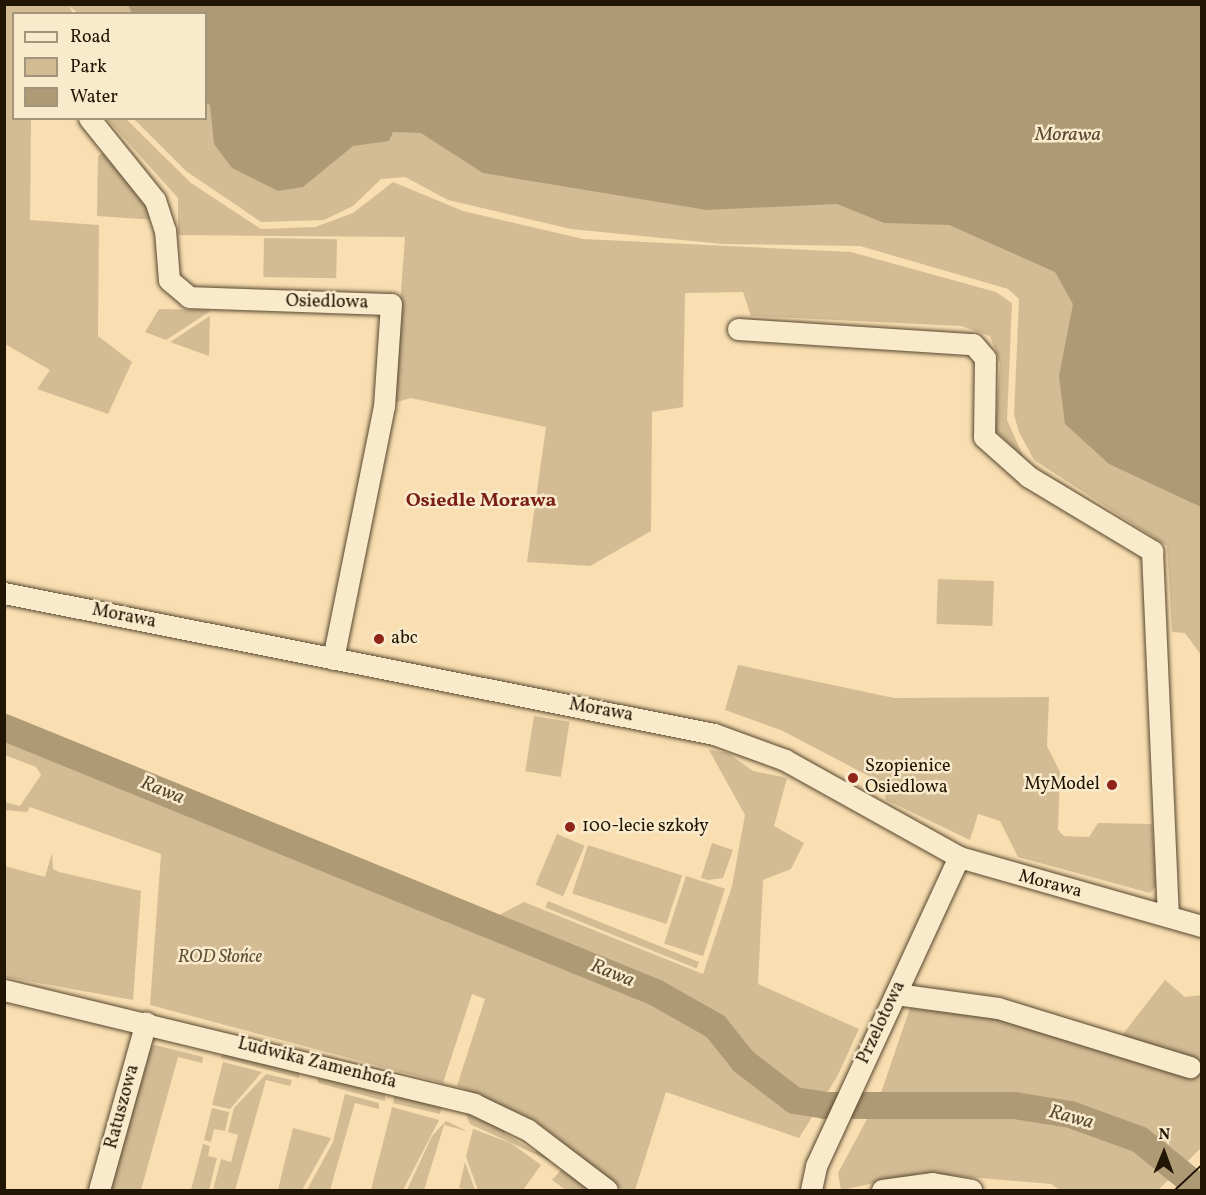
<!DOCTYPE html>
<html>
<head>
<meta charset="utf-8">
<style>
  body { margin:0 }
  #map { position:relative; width:1206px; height:1195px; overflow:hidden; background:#f8deb1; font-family:Vollkorn,serif }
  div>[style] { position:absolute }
  .green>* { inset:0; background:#d3bc94; transform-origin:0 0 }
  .water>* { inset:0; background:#af9a76 }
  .river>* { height:27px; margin:-13.5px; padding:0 13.5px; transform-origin:13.5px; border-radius:13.5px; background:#af9a76 }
  .roads { filter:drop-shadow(0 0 2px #57472f) drop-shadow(0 0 2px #57472f) }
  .minor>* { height:21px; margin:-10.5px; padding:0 10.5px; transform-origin:10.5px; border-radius:10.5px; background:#faeacc }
  .tram>* { height:1.5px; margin:-0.75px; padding:0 0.75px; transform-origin:0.75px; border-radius:0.75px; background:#211504 }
  .dots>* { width:16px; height:16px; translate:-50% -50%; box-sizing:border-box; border:3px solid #faeacc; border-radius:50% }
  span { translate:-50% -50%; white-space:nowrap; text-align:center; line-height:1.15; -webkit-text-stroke:5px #faeacc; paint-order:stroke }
  .street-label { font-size:18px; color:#211504 }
  .poi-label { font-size:18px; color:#211504 }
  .left { translate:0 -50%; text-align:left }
  .right { translate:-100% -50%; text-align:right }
  .park-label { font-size:18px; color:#5f4f36; font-style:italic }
  .water-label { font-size:20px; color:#5a4a32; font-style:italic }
  .neighbourhood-label { font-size:20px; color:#7a1f14; font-weight:700 }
  .frame { position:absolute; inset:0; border:6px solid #211504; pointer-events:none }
  .legend { position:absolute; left:12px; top:12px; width:195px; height:108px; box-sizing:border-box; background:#faeacc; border:2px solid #a3957c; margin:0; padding:8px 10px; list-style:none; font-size:18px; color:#211504 }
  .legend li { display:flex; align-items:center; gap:12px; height:30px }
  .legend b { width:30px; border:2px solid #a3957c }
  .north { position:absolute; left:1134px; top:1123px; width:60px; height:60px; -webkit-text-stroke:4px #faeacc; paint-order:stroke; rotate:1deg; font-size:16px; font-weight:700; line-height:24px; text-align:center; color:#211504 }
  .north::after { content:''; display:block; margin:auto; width:21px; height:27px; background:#211504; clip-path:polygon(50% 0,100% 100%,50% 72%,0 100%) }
</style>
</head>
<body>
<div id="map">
  <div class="green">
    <i style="clip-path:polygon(5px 5px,1201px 5px,1201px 655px,1185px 633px,1172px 632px,1167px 546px,1034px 460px,1019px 432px,1014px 415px,1019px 299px,1008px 289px,860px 246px,722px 244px,571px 229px,448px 200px,405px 177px,381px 179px,353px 206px,324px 220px,261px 222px,186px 171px,134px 119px,206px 118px,206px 14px,78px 13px,69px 6px,73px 13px,14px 14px,14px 118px,31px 119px,30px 220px,99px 225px,98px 336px,132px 362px,108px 414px,37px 389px,50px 370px,5px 344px)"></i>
    <i style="clip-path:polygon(107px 119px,126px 119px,191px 183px,261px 229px,315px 227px,353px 213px,393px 182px,463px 211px,583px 239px,851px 252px,996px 292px,1012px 303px,1007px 420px,1024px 458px,995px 430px,1000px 363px,990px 336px,961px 326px,751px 316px,743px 292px,685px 293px,683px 407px,652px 412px,651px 531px,590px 566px,527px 562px,546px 427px,411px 398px,393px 403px,405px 237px,178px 235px,178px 198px)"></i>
    <i style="clip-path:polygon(106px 151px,156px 220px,97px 216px,98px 156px)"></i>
    <i style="left:264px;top:238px;width:73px;height:39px;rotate:1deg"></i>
    <i style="clip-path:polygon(159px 309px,209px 310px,209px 312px,166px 340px,145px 332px)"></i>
    <i style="clip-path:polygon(210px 316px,209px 356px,170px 342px)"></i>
    <i style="left:938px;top:579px;width:56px;height:45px;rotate:2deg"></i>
    <i style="clip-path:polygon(738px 665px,894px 698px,1049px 697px,1047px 746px,1060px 772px,1058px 830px,1064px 836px,1089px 837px,1098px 823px,1152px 824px,1156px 886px,1150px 893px,1018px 857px,1000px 821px,978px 814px,970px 840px,886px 800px,882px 783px,783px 731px,725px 710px)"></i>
    <i style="left:534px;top:716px;width:36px;height:56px;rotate:9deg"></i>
    <i style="clip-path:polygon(5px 719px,499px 915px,524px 902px,703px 974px,732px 886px,745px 815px,709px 750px,728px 753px,753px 771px,787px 778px,774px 826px,804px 843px,791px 869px,763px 880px,758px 984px,859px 1029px,837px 1077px,799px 1138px,666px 1092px,635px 1190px,623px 1190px,534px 1120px,457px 1086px,485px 999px,472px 994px,443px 1083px,150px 1005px,161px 854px,30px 807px,27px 812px,5px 810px,5px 802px,20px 806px,41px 775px,36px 767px,5px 755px)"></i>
    <i style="left:557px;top:834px;width:30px;height:55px;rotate:23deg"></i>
    <i style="clip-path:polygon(712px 843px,733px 850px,723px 878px,708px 880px,701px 878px)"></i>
    <i style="left:588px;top:845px;width:99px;height:51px;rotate:18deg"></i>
    <i style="clip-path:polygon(52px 853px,53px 869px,59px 872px,141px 891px,133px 1000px,5px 977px,5px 866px,45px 877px)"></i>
    <i style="left:686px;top:876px;width:41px;height:71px;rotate:18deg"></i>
    <i style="left:548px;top:901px;width:163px;height:7px;rotate:22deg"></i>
    <i style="clip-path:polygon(1165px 980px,1185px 997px,1201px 995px,1201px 1148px,1158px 1190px,1060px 1190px,1051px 1184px,923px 1173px,841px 1190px,838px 1173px,881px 1093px,910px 1008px,1005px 1018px,1116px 1043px)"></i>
    <i style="clip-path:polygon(155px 1045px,203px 1057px,202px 1063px,178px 1057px,141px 1190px,107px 1190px,148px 1048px)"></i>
    <i style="clip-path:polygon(223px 1050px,300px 1068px,299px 1078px,221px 1058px)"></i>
    <i style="clip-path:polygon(223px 1062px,262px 1072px,230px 1109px,212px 1105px)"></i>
    <i style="clip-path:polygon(317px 1071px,385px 1090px,385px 1101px,318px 1083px)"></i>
    <i style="clip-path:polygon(266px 1074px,292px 1080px,290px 1086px,266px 1080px,235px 1190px,213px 1190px,221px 1159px,231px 1162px,238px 1135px,228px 1132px,234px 1108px)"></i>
    <i style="clip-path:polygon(395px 1093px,443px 1102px,440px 1114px,393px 1103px)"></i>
    <i style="clip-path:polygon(345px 1094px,379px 1103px,379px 1109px,355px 1103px,330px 1190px,307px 1190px,333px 1142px)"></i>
    <i style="clip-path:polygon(392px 1107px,439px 1120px,403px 1190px,371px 1190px)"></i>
    <i style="clip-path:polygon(212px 1108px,229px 1112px,225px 1131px,214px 1129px,211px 1142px,204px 1140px)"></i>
    <i style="clip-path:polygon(464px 1109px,504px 1124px,505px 1133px,535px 1152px,541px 1148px,550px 1161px,470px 1124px)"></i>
    <i style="clip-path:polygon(446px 1121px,467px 1131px,444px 1125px,424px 1190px,407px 1190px,432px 1136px)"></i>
    <i style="clip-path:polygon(293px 1128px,331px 1138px,302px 1190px,278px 1190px)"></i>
    <i style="clip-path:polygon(473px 1129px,511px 1143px,541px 1165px,523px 1190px,478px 1190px,466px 1157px)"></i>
    <i style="clip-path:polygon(203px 1144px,210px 1146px,208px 1156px,217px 1158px,209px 1190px,191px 1190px)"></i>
    <i style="clip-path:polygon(465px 1162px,475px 1190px,459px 1188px)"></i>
    <i style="clip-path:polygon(563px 1168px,595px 1190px,566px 1190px,552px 1180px)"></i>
  </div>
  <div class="water">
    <i style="clip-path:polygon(128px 5px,1201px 5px,1201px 507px,1109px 464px,1065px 424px,1059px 376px,1073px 304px,1055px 272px,949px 225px,884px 223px,837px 204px,707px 210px,483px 173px,421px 133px,393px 132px,389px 141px,353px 146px,303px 187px,278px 191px,232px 168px,214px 144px,210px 105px,206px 103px,206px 14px,132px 13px)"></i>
  </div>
  <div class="river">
    <i style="left:4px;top:727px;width:703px;rotate:22.15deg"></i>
    <i style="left:655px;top:992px;width:69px;rotate:29.5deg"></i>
    <i style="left:715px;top:1026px;width:45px;rotate:51.3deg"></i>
    <i style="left:743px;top:1061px;width:64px;rotate:37.4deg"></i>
    <i style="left:794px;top:1100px;width:30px;rotate:9deg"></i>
    <i style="left:824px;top:1105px;width:190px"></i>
    <i style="left:1014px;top:1105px;width:57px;rotate:9.1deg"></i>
    <i style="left:1070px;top:1114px;width:73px;rotate:19.9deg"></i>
    <i style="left:1139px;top:1139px;width:81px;rotate:39deg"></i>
  </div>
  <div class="roads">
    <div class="minor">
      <i style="left:89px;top:118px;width:105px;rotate:51.2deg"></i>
      <i style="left:155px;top:200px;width:32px;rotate:72deg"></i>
      <i style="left:165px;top:230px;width:50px;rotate:85.4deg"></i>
      <i style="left:169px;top:280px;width:26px;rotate:40deg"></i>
      <i style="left:189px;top:297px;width:202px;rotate:2deg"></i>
      <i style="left:391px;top:304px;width:102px;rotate:93.9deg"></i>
      <i style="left:384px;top:406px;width:258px;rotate:101.4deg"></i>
      <i style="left:738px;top:329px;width:235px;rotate:3.7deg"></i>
      <i style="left:973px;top:344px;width:18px;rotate:49deg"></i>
      <i style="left:985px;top:358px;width:79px;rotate:90.7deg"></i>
      <i style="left:984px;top:437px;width:60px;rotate:41.6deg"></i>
      <i style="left:1029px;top:477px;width:144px;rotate:31deg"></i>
      <i style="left:1152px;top:551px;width:365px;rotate:87.5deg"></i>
      <i style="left:4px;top:593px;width:724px;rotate:11.23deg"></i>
      <i style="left:714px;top:734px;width:76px;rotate:20.1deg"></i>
      <i style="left:785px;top:760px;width:199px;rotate:29.1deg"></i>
      <i style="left:959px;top:857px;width:253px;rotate:15.9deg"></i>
      <i style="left:4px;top:990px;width:484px;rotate:13.6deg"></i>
      <i style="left:474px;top:1104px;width:60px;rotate:25.7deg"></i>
      <i style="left:528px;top:1130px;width:99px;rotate:37.2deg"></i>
      <i style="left:896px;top:994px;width:103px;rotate:7.8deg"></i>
      <i style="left:998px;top:1008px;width:201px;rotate:17.1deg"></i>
      <i style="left:99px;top:1190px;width:174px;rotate:-74.4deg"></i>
      <i style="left:811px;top:1190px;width:25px;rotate:-78deg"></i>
      <i style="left:816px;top:1166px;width:340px;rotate:-65.2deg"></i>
      <i style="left:882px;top:1190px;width:50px;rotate:-8deg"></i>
      <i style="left:932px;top:1183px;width:40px;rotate:10deg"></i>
    </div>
  </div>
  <div class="tram">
    <i style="left:1175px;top:1190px;width:37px;rotate:-43deg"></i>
  </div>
  <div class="dots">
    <i style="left:379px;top:639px;background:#8f2418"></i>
    <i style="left:853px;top:778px;background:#8f2418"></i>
    <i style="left:1112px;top:785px;background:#8f2418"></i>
    <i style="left:570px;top:827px;background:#8f2418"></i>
  </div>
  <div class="street-label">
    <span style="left:327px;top:303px;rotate:1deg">Osiedlowa</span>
    <span style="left:124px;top:617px;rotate:11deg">Morawa</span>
    <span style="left:601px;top:711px;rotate:10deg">Morawa</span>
    <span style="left:1050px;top:885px;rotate:15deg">Morawa</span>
    <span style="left:882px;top:1023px;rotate:-65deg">Przelotowa</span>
    <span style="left:317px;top:1064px;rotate:14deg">Ludwika Zamenhofa</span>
    <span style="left:123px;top:1107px;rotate:-75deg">Ratuszowa</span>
  </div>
  <div class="poi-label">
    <span class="left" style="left:391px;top:639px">abc</span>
    <span class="left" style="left:865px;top:778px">Szopienice<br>Osiedlowa</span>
    <span class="right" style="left:1100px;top:785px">MyModel</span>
    <span class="left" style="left:582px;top:827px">100-lecie szkoły</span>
  </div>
  <div class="park-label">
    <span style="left:220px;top:958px">ROD Słońce</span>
  </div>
  <div class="water-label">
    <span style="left:1068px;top:135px">Morawa</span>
    <span style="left:162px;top:791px;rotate:22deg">Rawa</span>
    <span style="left:612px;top:974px;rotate:22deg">Rawa</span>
    <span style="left:1071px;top:1118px;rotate:15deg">Rawa</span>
  </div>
  <div class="neighbourhood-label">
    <span style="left:481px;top:501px">Osiedle Morawa</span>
  </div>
  <div class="frame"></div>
  <ul class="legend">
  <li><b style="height:8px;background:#faeacc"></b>Road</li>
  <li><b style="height:16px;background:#d3bc94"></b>Park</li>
  <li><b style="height:16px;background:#af9a76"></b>Water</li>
  </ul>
  <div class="north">N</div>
</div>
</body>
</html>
